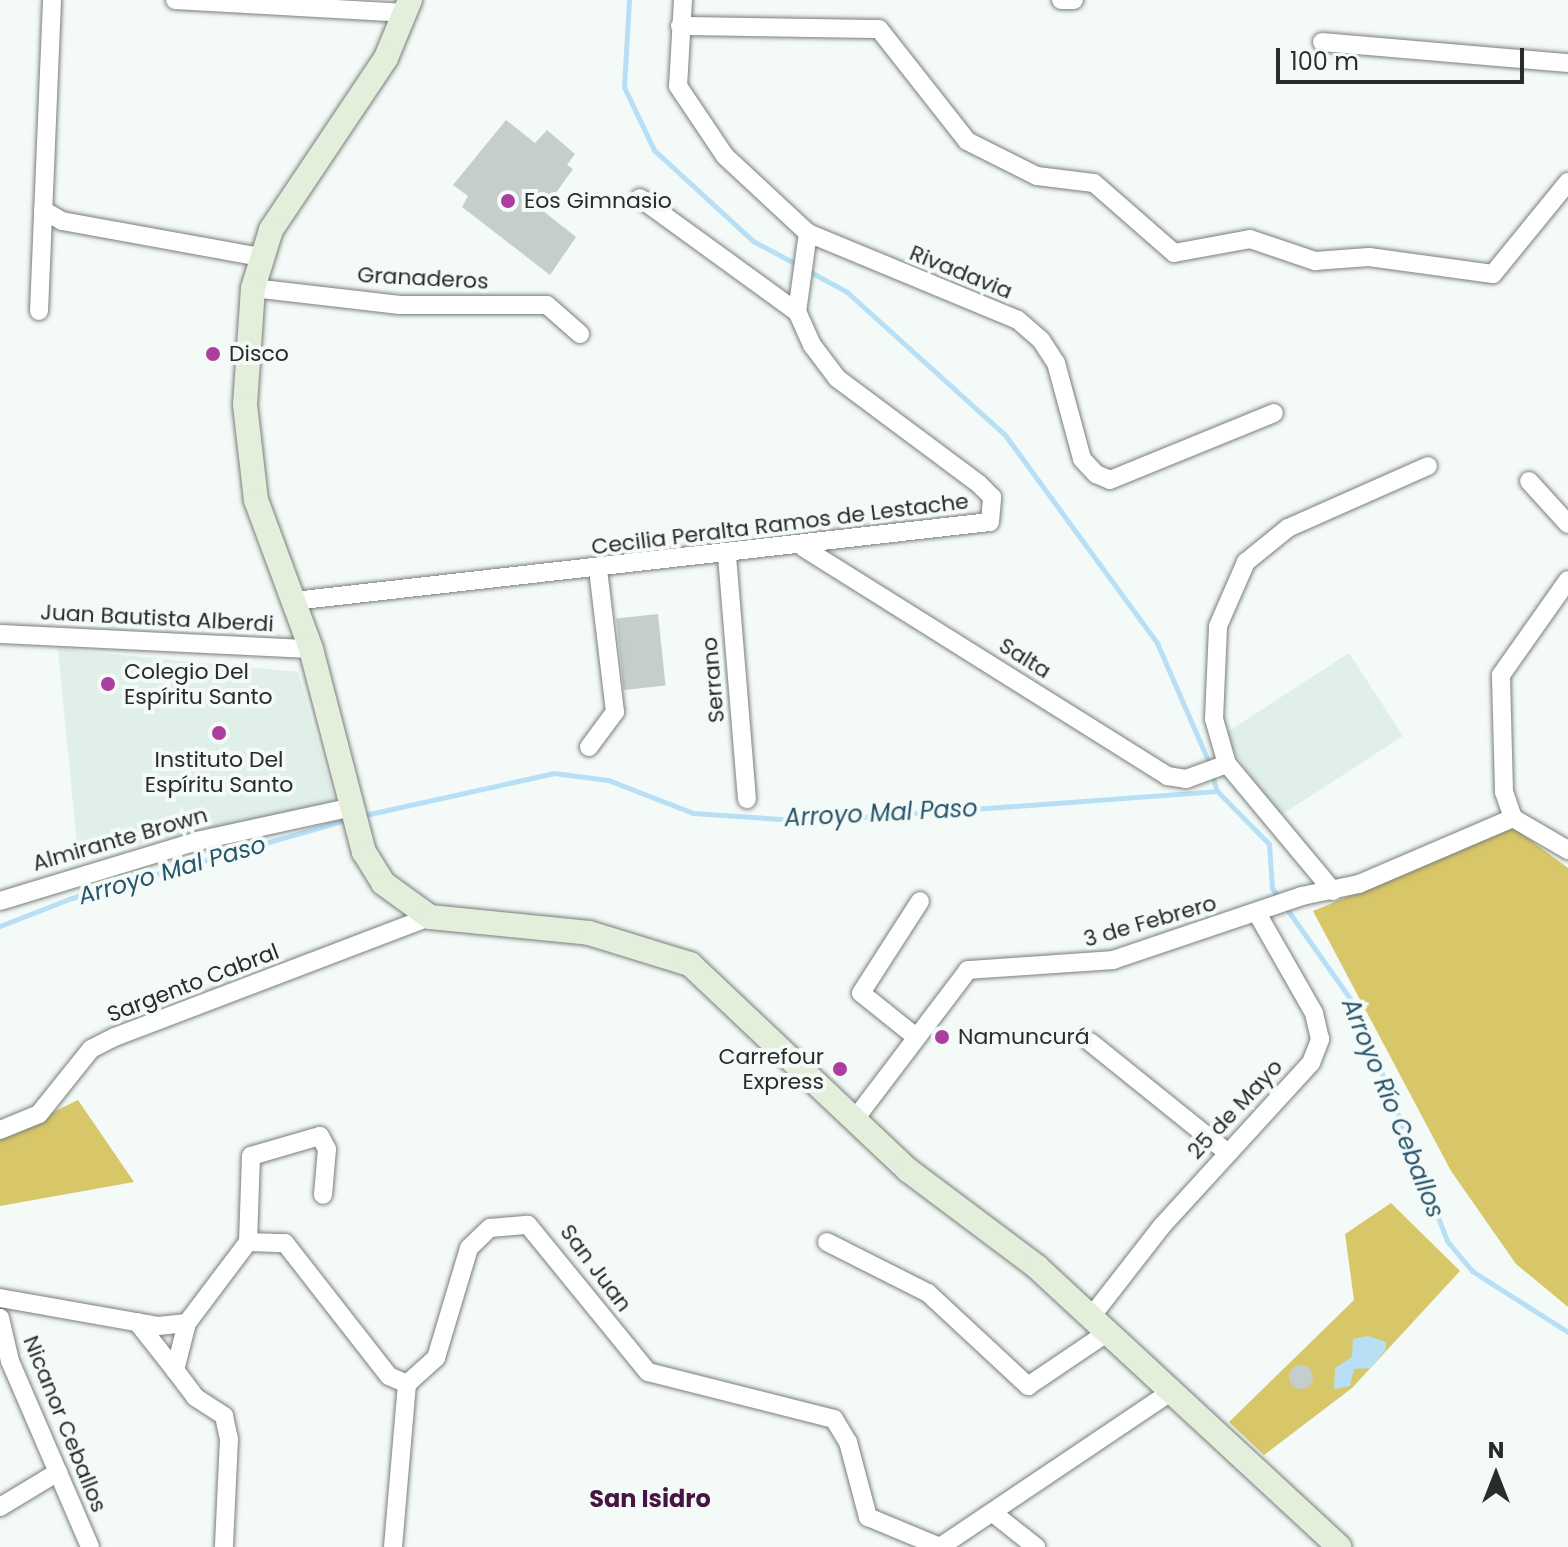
<!DOCTYPE html>
<html>
<head>
<meta charset="utf-8">
<style>
  body { margin:0 }
  #map { position:relative; width:1568px; height:1547px; overflow:hidden; background:#f4faf7; font-family:Poppins,sans-serif }
  div>[style] { position:absolute }
  .built>* { inset:0; background:#e0efe8; transform-origin:0 0 }
  .green>* { inset:0; background:#d8c768 }
  .water>* { inset:0; background:#b7dff6 }
  .stream>* { height:5px; margin:-2.5px; padding:0 2.5px; transform-origin:2.5px; border-radius:2.5px; background:#b7dff6 }
  .building>* { inset:0; background:#c6cdcd; transform-origin:0 0 }
  .round { border-radius:50% }
  .roads { filter:drop-shadow(0 0 2px #797e7b) drop-shadow(0 0 2px #797e7b) }
  .street>* { height:18px; margin:-9px; padding:0 9px; transform-origin:9px; border-radius:9px; background:#fff }
  .secondary>* { height:24px; margin:-12px; padding:0 12px; transform-origin:12px; border-radius:12px; background:#e3eedb }
  .dots>* { width:22px; height:22px; translate:-50% -50%; box-sizing:border-box; border:4px solid #f4faf7; border-radius:50% }
  span { translate:-50% -50%; white-space:nowrap; text-align:center; line-height:1.15; -webkit-text-stroke:8px #f4faf7; paint-order:stroke }
  .poi-label { font-size:22px; color:#2a2c2b }
  .left { translate:0 -50%; text-align:left }
  .right { translate:-100% -50%; text-align:right }
  .street-label { font-size:22px; color:#2a2c2b }
  .water-label { font-size:24px; color:#27556c; font-style:italic }
  .neighbourhood-label { font-size:24px; color:#481441; font-weight:700 }
  .north { position:absolute; left:1456px; top:1435px; width:80px; height:80px; -webkit-text-stroke:6px #f4faf7; paint-order:stroke; rotate:0deg; font-size:22px; font-weight:700; line-height:32px; text-align:center; color:#2a2c2b }
  .north::after { content:''; display:block; margin:auto; width:28px; height:36px; background:#2a2c2b; clip-path:polygon(50% 0,100% 100%,50% 72%,0 100%) }
  .scale { position:absolute; left:1276px; top:48px; width:248px; height:36px; box-sizing:border-box; border:4px solid #2a2c2b; border-top:0; padding-left:10px; font-size:24px; line-height:28px; white-space:nowrap; color:#2a2c2b; -webkit-text-stroke:6px #f4faf7; paint-order:stroke }
</style>
</head>
<body>
<div id="map">
  <div class="built">
    <i style="clip-path:polygon(58px 649px,298px 672px,336px 807px,78px 855px)"></i>
    <i style="left:1349px;top:653px;width:99px;height:150px;rotate:57deg"></i>
  </div>
  <div class="green">
    <i style="clip-path:polygon(1514px 828px,1568px 868px,1568px 1307px,1516px 1264px,1451px 1171px,1313px 911px)"></i>
    <i style="clip-path:polygon(78px 1100px,134px 1182px,0 1206px,0 1138px)"></i>
    <i style="clip-path:polygon(1391px 1203px,1460px 1271px,1352px 1388px,1264px 1455px,1229px 1422px,1354px 1300px,1345px 1234px)"></i>
  </div>
  <div class="water">
    <i style="clip-path:polygon(1368px 1336px,1386px 1342px,1386px 1349px,1371px 1368px,1354px 1369px,1350px 1386px,1334px 1389px,1335px 1368px,1352px 1357px,1353px 1339px)"></i>
  </div>
  <div class="stream">
    <i style="left:629px;top:0;width:87px;rotate:93.3deg"></i>
    <i style="left:624px;top:87px;width:70px;rotate:64.5deg"></i>
    <i style="left:654px;top:150px;width:134px;rotate:42.6deg"></i>
    <i style="left:753px;top:241px;width:51px;rotate:28.1deg"></i>
    <i style="left:807px;top:270px;width:46px;rotate:28.8deg"></i>
    <i style="left:847px;top:292px;width:213px;rotate:42.1deg"></i>
    <i style="left:1005px;top:435px;width:258px;rotate:53.8deg"></i>
    <i style="left:1157px;top:643px;width:133px;rotate:66.5deg"></i>
    <i style="left:1212px;top:775px;width:17px;rotate:73deg"></i>
    <i style="left:1217px;top:791px;width:74px;rotate:45.5deg"></i>
    <i style="left:1269px;top:844px;width:44px;rotate:86.1deg"></i>
    <i style="left:1272px;top:888px;width:146px;rotate:54.8deg"></i>
    <i style="left:1356px;top:1007px;width:251px;rotate:68.7deg"></i>
    <i style="left:1447px;top:1241px;width:39px;rotate:50deg"></i>
    <i style="left:1472px;top:1271px;width:114px;rotate:32.4deg"></i>
    <i style="left:365px;top:815px;width:194px;rotate:-12.5deg"></i>
    <i style="left:554px;top:773px;width:54px;rotate:7.4deg"></i>
    <i style="left:608px;top:780px;width:91px;rotate:21.2deg"></i>
    <i style="left:693px;top:813px;width:117px;rotate:3.9deg"></i>
    <i style="left:810px;top:821px;width:408px;rotate:-4.2deg"></i>
    <i style="left:0;top:926px;width:77px;rotate:-21.3deg"></i>
    <i style="left:72px;top:898px;width:285px;rotate:-15.9deg"></i>
  </div>
  <div class="building">
    <i style="clip-path:polygon(506px 120px,535px 143px,547px 130px,575px 154px,567px 165px,573px 169px,543px 211px,576px 237px,550px 275px,462px 207px,468px 196px,453px 185px)"></i>
    <i style="left:658px;top:614px;width:72px;height:42px;rotate:84deg"></i>
    <i class="round" style="left:1289px;top:1365px;width:24px;height:24px"></i>
  </div>
  <div class="roads">
    <div class="street">
      <i style="left:175px;top:0;width:232px;rotate:3.2deg"></i>
      <i style="left:683px;top:0;width:86px;rotate:93.3deg"></i>
      <i style="left:678px;top:86px;width:84px;rotate:56.1deg"></i>
      <i style="left:725px;top:156px;width:113px;rotate:42.9deg"></i>
      <i style="left:808px;top:233px;width:227px;rotate:22.5deg"></i>
      <i style="left:1018px;top:320px;width:30px;rotate:41deg"></i>
      <i style="left:1041px;top:340px;width:27px;rotate:57deg"></i>
      <i style="left:1056px;top:363px;width:99px;rotate:74.8deg"></i>
      <i style="left:1082px;top:459px;width:21px;rotate:47deg"></i>
      <i style="left:1096px;top:474px;width:15px;rotate:23deg"></i>
      <i style="left:1110px;top:480px;width:177px;rotate:-22.2deg"></i>
      <i style="left:1061px;top:0;width:13px"></i>
      <i style="left:680px;top:26px;width:199px;rotate:0.9deg"></i>
      <i style="left:879px;top:29px;width:142px;rotate:51.8deg"></i>
      <i style="left:967px;top:141px;width:78px;rotate:26.6deg"></i>
      <i style="left:1037px;top:176px;width:57px;rotate:7deg"></i>
      <i style="left:1094px;top:183px;width:106px;rotate:41.2deg"></i>
      <i style="left:1174px;top:253px;width:77px;rotate:-10.4deg"></i>
      <i style="left:1250px;top:239px;width:69px;rotate:18.7deg"></i>
      <i style="left:1315px;top:261px;width:54px;rotate:-4.2deg"></i>
      <i style="left:1369px;top:257px;width:125px;rotate:7.8deg"></i>
      <i style="left:1493px;top:274px;width:119px;rotate:-50.8deg"></i>
      <i style="left:1322px;top:42px;width:247px;rotate:4.9deg"></i>
      <i style="left:640px;top:198px;width:194px;rotate:36deg"></i>
      <i style="left:43px;top:210px;width:22px;rotate:30deg"></i>
      <i style="left:62px;top:221px;width:201px;rotate:10.3deg"></i>
      <i style="left:253px;top:288px;width:148px;rotate:6.6deg"></i>
      <i style="left:400px;top:305px;width:147px"></i>
      <i style="left:547px;top:305px;width:44px;rotate:41.3deg"></i>
      <i style="left:39px;top:311px;width:311px;rotate:-87.6deg"></i>
      <i style="left:1529px;top:481px;width:58px;rotate:47.8deg"></i>
      <i style="left:804px;top:548px;width:429px;rotate:32.1deg"></i>
      <i style="left:1167px;top:776px;width:19px;rotate:9deg"></i>
      <i style="left:1186px;top:779px;width:44px;rotate:-20.1deg"></i>
      <i style="left:727px;top:556px;width:244px;rotate:85.3deg"></i>
      <i style="left:294px;top:601px;width:700px;rotate:-6.48deg"></i>
      <i style="left:990px;top:522px;width:25px;rotate:-85deg"></i>
      <i style="left:992px;top:497px;width:18px;rotate:-135deg"></i>
      <i style="left:979px;top:484px;width:177px;rotate:-143.3deg"></i>
      <i style="left:837px;top:378px;width:41px;rotate:-127.1deg"></i>
      <i style="left:812px;top:345px;width:36px;rotate:-114deg"></i>
      <i style="left:797px;top:312px;width:80px;rotate:-82.1deg"></i>
      <i style="left:0;top:634px;width:311px;rotate:2.8deg"></i>
      <i style="left:589px;top:747px;width:44px;rotate:-53.4deg"></i>
      <i style="left:615px;top:712px;width:143px;rotate:-96.8deg"></i>
      <i style="left:1513px;top:818px;width:28px;rotate:-109deg"></i>
      <i style="left:1504px;top:792px;width:117px;rotate:-91.5deg"></i>
      <i style="left:1501px;top:675px;width:116px;rotate:-54.8deg"></i>
      <i style="left:1513px;top:818px;width:64px;rotate:30.2deg"></i>
      <i style="left:1333px;top:891px;width:165px;rotate:-129.8deg"></i>
      <i style="left:1227px;top:764px;width:47px;rotate:-106.1deg"></i>
      <i style="left:1214px;top:719px;width:93px;rotate:-87.5deg"></i>
      <i style="left:1218px;top:626px;width:70px;rotate:-66.4deg"></i>
      <i style="left:1246px;top:562px;width:54px;rotate:-39deg"></i>
      <i style="left:1288px;top:528px;width:153px;rotate:-23.9deg"></i>
      <i style="left:0;top:901px;width:206px;rotate:-16.9deg"></i>
      <i style="left:197px;top:841px;width:155px;rotate:-12.3deg"></i>
      <i style="left:916px;top:1037px;width:70px;rotate:-141.3deg"></i>
      <i style="left:861px;top:993px;width:109px;rotate:-57.3deg"></i>
      <i style="left:1090px;top:1042px;width:176px;rotate:38.8deg"></i>
      <i style="left:855px;top:1119px;width:187px;rotate:-52.8deg"></i>
      <i style="left:968px;top:970px;width:145px;rotate:-3.9deg"></i>
      <i style="left:1113px;top:960px;width:200px;rotate:-18.7deg"></i>
      <i style="left:1302px;top:896px;width:58px;rotate:-11.9deg"></i>
      <i style="left:1359px;top:884px;width:168px;rotate:-23.2deg"></i>
      <i style="left:0;top:1130px;width:42px;rotate:-22.3deg"></i>
      <i style="left:39px;top:1114px;width:83px;rotate:-51.3deg"></i>
      <i style="left:91px;top:1049px;width:27px;rotate:-27deg"></i>
      <i style="left:115px;top:1037px;width:337px;rotate:-20.9deg"></i>
      <i style="left:248px;top:1242px;width:86px;rotate:-88deg"></i>
      <i style="left:251px;top:1156px;width:72px;rotate:-16.2deg"></i>
      <i style="left:320px;top:1136px;width:15px;rotate:62deg"></i>
      <i style="left:327px;top:1149px;width:46px;rotate:95deg"></i>
      <i style="left:827px;top:1242px;width:113px;rotate:26.8deg"></i>
      <i style="left:928px;top:1293px;width:137px;rotate:42.9deg"></i>
      <i style="left:1028px;top:1386px;width:97px;rotate:-34deg"></i>
      <i style="left:0;top:1298px;width:160px;rotate:10deg"></i>
      <i style="left:158px;top:1326px;width:29px;rotate:-6deg"></i>
      <i style="left:187px;top:1323px;width:101px;rotate:-53deg"></i>
      <i style="left:248px;top:1242px;width:37px;rotate:2deg"></i>
      <i style="left:285px;top:1243px;width:169px;rotate:52deg"></i>
      <i style="left:389px;top:1376px;width:20px;rotate:24deg"></i>
      <i style="left:407px;top:1384px;width:39px;rotate:-42deg"></i>
      <i style="left:436px;top:1358px;width:115px;rotate:-73.3deg"></i>
      <i style="left:469px;top:1248px;width:29px;rotate:-44deg"></i>
      <i style="left:490px;top:1228px;width:38px;rotate:-5deg"></i>
      <i style="left:528px;top:1225px;width:190px;rotate:50.8deg"></i>
      <i style="left:648px;top:1372px;width:192px;rotate:14.2deg"></i>
      <i style="left:834px;top:1419px;width:27px;rotate:59deg"></i>
      <i style="left:848px;top:1442px;width:78px;rotate:75.1deg"></i>
      <i style="left:868px;top:1517px;width:78px;rotate:22.6deg"></i>
      <i style="left:1091px;top:1317px;width:114px;rotate:-52.1deg"></i>
      <i style="left:1161px;top:1227px;width:222px;rotate:-47.6deg"></i>
      <i style="left:1311px;top:1063px;width:26px;rotate:-69deg"></i>
      <i style="left:1320px;top:1039px;width:27px;rotate:-103deg"></i>
      <i style="left:1314px;top:1013px;width:113px;rotate:-119.7deg"></i>
      <i style="left:0;top:1318px;width:44px;rotate:76.9deg"></i>
      <i style="left:10px;top:1361px;width:202px;rotate:66.7deg"></i>
      <i style="left:137px;top:1322px;width:61px;rotate:51.6deg"></i>
      <i style="left:187px;top:1323px;width:49px;rotate:104.3deg"></i>
      <i style="left:175px;top:1370px;width:34px;rotate:53deg"></i>
      <i style="left:195px;top:1397px;width:35px;rotate:33deg"></i>
      <i style="left:224px;top:1416px;width:24px;rotate:78deg"></i>
      <i style="left:229px;top:1439px;width:108px;rotate:92.7deg"></i>
      <i style="left:0;top:1507px;width:68px;rotate:-31.1deg"></i>
      <i style="left:993px;top:1513px;width:55px;rotate:38.3deg"></i>
      <i style="left:393px;top:1547px;width:164px;rotate:-85.1deg"></i>
      <i style="left:940px;top:1547px;width:280px;rotate:-33.9deg"></i>
    </div>
    <div class="secondary">
      <i style="left:410px;top:0;width:63px;rotate:112.5deg"></i>
      <i style="left:386px;top:58px;width:207px;rotate:123.8deg"></i>
      <i style="left:271px;top:230px;width:61px;rotate:107.2deg"></i>
      <i style="left:253px;top:288px;width:117px;rotate:93.9deg"></i>
      <i style="left:245px;top:405px;width:96px;rotate:83.4deg"></i>
      <i style="left:256px;top:500px;width:159px;rotate:69.7deg"></i>
      <i style="left:311px;top:649px;width:210px;rotate:75.4deg"></i>
      <i style="left:364px;top:852px;width:36px;rotate:58deg"></i>
      <i style="left:383px;top:883px;width:58px;rotate:35.9deg"></i>
      <i style="left:430px;top:917px;width:160px;rotate:5.7deg"></i>
      <i style="left:589px;top:933px;width:106px;rotate:17.1deg"></i>
      <i style="left:690px;top:964px;width:300px;rotate:43.4deg"></i>
      <i style="left:908px;top:1170px;width:161px;rotate:36.9deg"></i>
      <i style="left:1037px;top:1267px;width:412px;rotate:42.8deg"></i>
    </div>
  </div>
  <div class="dots">
    <i style="left:508px;top:201px;background:#ac3f9d"></i>
    <i style="left:213px;top:354px;background:#ac3f9d"></i>
    <i style="left:108px;top:684px;background:#ac3f9d"></i>
    <i style="left:219px;top:733px;background:#ac3f9d"></i>
    <i style="left:942px;top:1037px;background:#ac3f9d"></i>
    <i style="left:840px;top:1069px;background:#ac3f9d"></i>
  </div>
  <div class="poi-label">
    <span class="left" style="left:524px;top:201px">Eos Gimnasio</span>
    <span class="left" style="left:229px;top:354px">Disco</span>
    <span class="left" style="left:124px;top:684px">Colegio Del<br>Espíritu Santo</span>
    <span style="left:219px;top:772px">Instituto Del<br>Espíritu Santo</span>
    <span class="left" style="left:958px;top:1037px">Namuncurá</span>
    <span class="right" style="left:824px;top:1069px">Carrefour<br>Express</span>
  </div>
  <div class="street-label">
    <span style="left:961px;top:272px;rotate:22deg">Rivadavia</span>
    <span style="left:423px;top:278px;rotate:3deg">Granaderos</span>
    <span style="left:780px;top:524px;rotate:-7deg">Cecilia Peralta Ramos de Lestache</span>
    <span style="left:157px;top:618px;rotate:3deg">Juan Bautista Alberdi</span>
    <span style="left:1025px;top:658px;rotate:32deg">Salta</span>
    <span style="left:713px;top:680px;rotate:-95deg">Serrano</span>
    <span style="left:120px;top:839px;rotate:-16deg">Almirante Brown</span>
    <span style="left:1150px;top:921px;rotate:-16deg">3 de Febrero</span>
    <span style="left:193px;top:983px;rotate:-21deg">Sargento Cabral</span>
    <span style="left:1235px;top:1109px;rotate:-47deg">25 de Mayo</span>
    <span style="left:596px;top:1268px;rotate:53deg">San Juan</span>
    <span style="left:65px;top:1424px;rotate:68deg">Nicanor Ceballos</span>
  </div>
  <div class="water-label">
    <span style="left:881px;top:813px;rotate:-3deg">Arroyo Mal Paso</span>
    <span style="left:172px;top:870px;rotate:-16deg">Arroyo Mal Paso</span>
    <span style="left:1393px;top:1108px;rotate:68deg">Arroyo Río Ceballos</span>
  </div>
  <div class="neighbourhood-label">
    <span style="left:650px;top:1499px">San Isidro</span>
  </div>
  <div class="north">N</div>
  <div class="scale">100 m</div>
</div>
</body>
</html>
